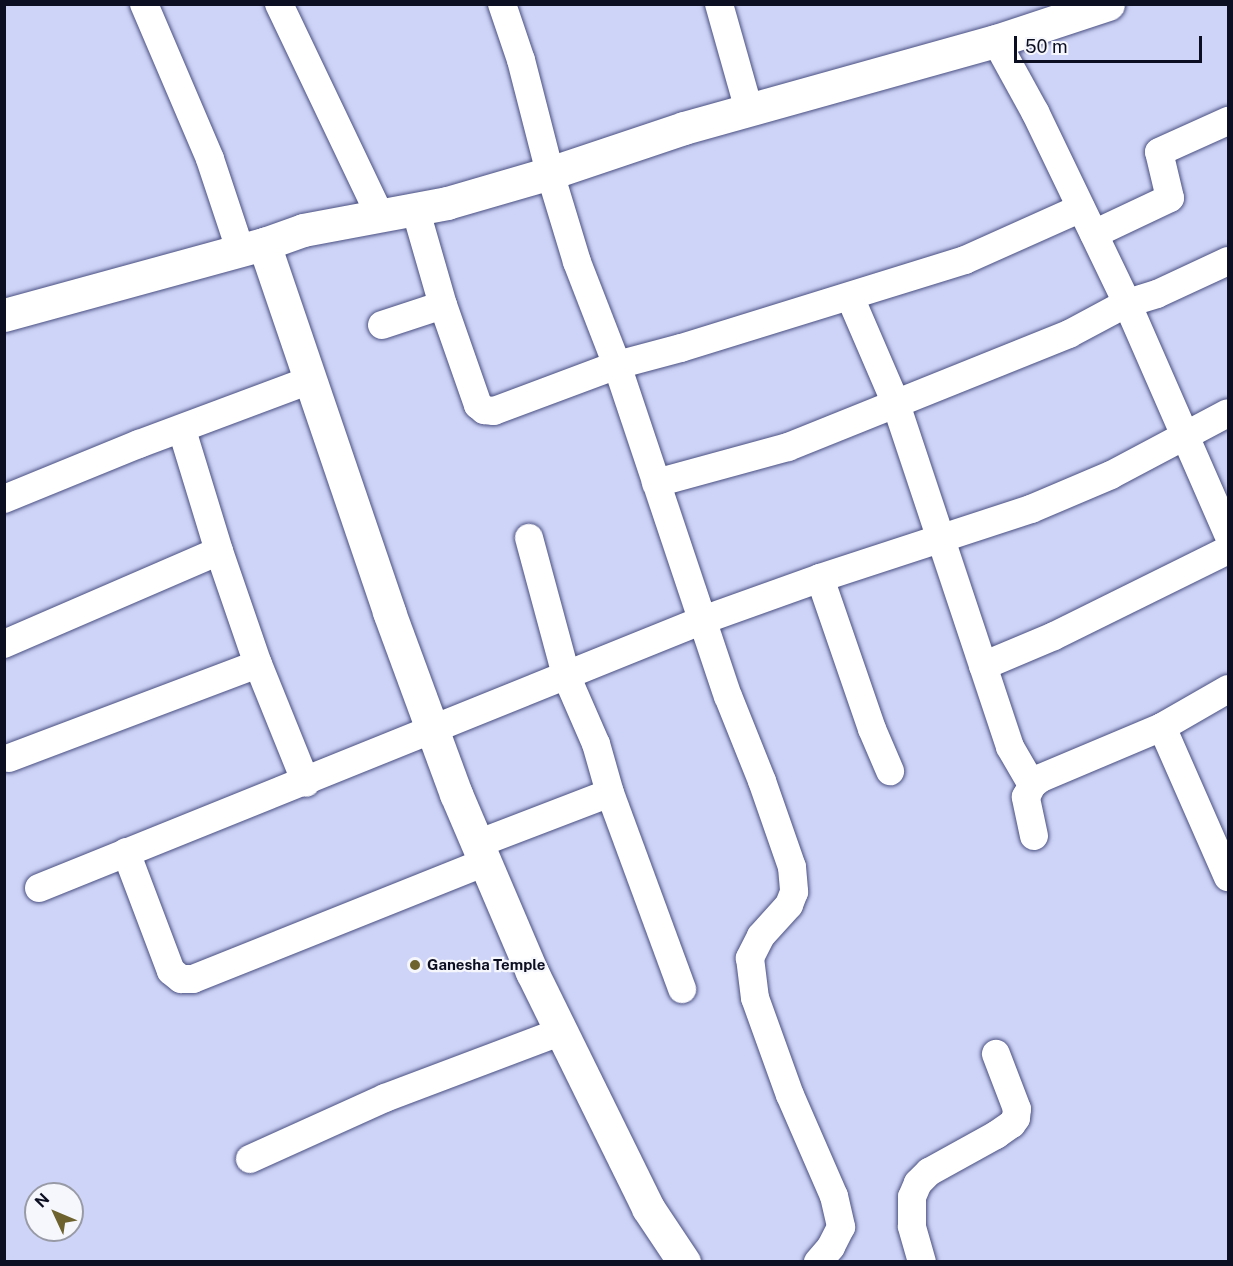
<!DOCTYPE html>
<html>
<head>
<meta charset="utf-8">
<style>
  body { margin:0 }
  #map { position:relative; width:1233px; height:1266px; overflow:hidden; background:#ced4f7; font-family:"Public Sans",sans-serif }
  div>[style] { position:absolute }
  .roads { filter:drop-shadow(0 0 2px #4a5081) drop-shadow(0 0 2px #4a5081) }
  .street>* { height:28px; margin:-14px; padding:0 14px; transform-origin:14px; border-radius:14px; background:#fff }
  .secondary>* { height:33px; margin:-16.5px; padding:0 16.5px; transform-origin:16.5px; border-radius:16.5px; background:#fff }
  .dots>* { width:16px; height:16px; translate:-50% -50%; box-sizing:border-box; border:3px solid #f6f7fd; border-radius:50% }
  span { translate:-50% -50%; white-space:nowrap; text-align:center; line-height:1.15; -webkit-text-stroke:4.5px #f6f7fd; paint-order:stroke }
  .poi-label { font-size:15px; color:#0c0e21; font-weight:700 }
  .left { translate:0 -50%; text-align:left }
  .frame { position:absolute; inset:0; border:6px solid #0c0e21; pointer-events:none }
  .north { position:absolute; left:24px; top:1182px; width:60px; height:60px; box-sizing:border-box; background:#f6f7fd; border:2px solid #989aa5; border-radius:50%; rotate:314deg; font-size:16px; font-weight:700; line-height:24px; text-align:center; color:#0c0e21 }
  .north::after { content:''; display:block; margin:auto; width:21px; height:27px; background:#6e632f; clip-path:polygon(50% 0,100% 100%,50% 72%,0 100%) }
  .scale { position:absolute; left:1014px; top:36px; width:188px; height:27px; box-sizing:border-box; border:3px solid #0c0e21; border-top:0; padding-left:8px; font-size:18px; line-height:21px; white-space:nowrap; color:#0c0e21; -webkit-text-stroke:4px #f6f7fd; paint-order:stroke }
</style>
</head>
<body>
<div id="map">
  <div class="roads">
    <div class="street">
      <i style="left:144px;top:4px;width:168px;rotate:66.9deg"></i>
      <i style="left:210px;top:159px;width:98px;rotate:71.6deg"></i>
      <i style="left:279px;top:4px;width:233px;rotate:64.5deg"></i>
      <i style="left:502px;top:4px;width:59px;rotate:71.3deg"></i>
      <i style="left:521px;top:60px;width:117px;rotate:75.6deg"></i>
      <i style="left:550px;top:173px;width:93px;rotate:73.1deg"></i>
      <i style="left:577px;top:262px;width:110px;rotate:68.8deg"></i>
      <i style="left:617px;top:365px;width:349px;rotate:71.5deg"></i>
      <i style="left:728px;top:696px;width:92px;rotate:68.2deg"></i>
      <i style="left:762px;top:781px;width:91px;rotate:70.8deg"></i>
      <i style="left:792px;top:867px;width:25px;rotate:85deg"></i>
      <i style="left:794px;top:892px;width:14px;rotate:111deg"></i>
      <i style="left:789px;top:905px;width:42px;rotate:132.1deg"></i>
      <i style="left:761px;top:936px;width:25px;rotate:117deg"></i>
      <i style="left:750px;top:958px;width:40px;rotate:82.9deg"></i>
      <i style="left:755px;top:998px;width:103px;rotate:70.2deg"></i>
      <i style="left:790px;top:1095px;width:110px;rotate:66.5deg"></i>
      <i style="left:834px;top:1196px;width:32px;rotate:77deg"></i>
      <i style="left:841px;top:1227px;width:22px;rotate:117deg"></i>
      <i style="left:831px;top:1247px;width:20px;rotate:131deg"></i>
      <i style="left:719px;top:4px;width:110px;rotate:74.2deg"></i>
      <i style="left:415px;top:208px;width:101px;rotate:73.9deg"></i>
      <i style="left:443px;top:305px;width:106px;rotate:70.7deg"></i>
      <i style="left:478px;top:405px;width:8px;rotate:40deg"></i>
      <i style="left:484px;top:410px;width:10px;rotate:6deg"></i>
      <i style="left:494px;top:411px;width:131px;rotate:-20.5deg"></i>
      <i style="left:617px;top:365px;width:66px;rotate:-14.9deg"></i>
      <i style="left:681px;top:348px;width:297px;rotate:-17.2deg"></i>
      <i style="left:965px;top:260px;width:127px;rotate:-24.1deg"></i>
      <i style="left:1094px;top:234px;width:84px;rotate:-25.3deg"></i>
      <i style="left:1170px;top:198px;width:47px;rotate:-103.4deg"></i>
      <i style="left:1159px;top:152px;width:76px;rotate:-24.2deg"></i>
      <i style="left:1228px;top:261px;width:78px;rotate:155.1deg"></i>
      <i style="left:1157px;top:294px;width:31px;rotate:163deg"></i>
      <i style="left:1127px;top:303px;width:252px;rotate:66.4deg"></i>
      <i style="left:850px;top:297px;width:116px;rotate:66.7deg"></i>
      <i style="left:896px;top:404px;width:361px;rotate:71.6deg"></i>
      <i style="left:1010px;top:747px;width:44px;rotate:59.9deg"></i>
      <i style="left:382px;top:325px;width:64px;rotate:-18.2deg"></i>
      <i style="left:182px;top:430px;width:127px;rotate:73deg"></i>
      <i style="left:219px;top:551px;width:120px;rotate:71deg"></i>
      <i style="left:258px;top:664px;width:128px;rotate:68deg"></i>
      <i style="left:656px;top:483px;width:137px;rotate:-15.3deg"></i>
      <i style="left:788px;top:447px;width:303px;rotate:-21.9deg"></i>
      <i style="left:1069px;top:334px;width:66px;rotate:-28.1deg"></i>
      <i style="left:1127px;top:303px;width:212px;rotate:-115.7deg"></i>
      <i style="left:1035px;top:112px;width:81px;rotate:-118.8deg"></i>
      <i style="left:4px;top:499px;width:146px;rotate:-22.2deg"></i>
      <i style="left:139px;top:444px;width:183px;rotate:-20.5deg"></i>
      <i style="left:820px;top:578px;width:160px;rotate:71deg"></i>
      <i style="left:872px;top:729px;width:46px;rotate:66.8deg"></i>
      <i style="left:4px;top:644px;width:234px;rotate:-23.4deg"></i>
      <i style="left:983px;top:666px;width:77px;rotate:-22.9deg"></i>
      <i style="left:1054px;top:636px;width:194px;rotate:-26.3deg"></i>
      <i style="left:1162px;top:727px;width:164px;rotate:66.3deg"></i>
      <i style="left:9px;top:758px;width:266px;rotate:-20.7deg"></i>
      <i style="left:610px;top:793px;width:209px;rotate:69.8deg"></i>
      <i style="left:1034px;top:836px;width:40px;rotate:-102deg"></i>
      <i style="left:1026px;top:797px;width:13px;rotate:-63deg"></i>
      <i style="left:1032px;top:785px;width:11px;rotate:-38deg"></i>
      <i style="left:1041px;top:778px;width:131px;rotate:-22.9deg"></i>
      <i style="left:1162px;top:727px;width:76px;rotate:-29.9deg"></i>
      <i style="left:477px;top:844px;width:142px;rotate:-21deg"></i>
      <i style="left:610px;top:793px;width:51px;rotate:-105.9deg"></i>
      <i style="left:596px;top:744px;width:75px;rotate:-113.5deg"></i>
      <i style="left:566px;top:675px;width:142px;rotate:-105.1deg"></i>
      <i style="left:126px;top:852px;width:127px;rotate:69.3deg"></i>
      <i style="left:171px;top:971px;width:13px;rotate:39deg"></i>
      <i style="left:181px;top:979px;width:12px"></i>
      <i style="left:193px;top:979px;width:315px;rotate:-21.8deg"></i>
      <i style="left:39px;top:888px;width:716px;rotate:-21.98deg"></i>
      <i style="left:703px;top:620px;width:124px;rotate:-19.7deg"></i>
      <i style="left:820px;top:578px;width:222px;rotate:-18.1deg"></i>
      <i style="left:1031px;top:509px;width:87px;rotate:-23deg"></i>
      <i style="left:1111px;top:475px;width:132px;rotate:-27.9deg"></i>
      <i style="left:250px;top:1159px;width:148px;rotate:-24.3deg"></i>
      <i style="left:385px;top:1098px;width:189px;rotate:-20.7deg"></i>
      <i style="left:922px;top:1262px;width:37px;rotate:-106deg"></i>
      <i style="left:912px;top:1226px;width:29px;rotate:-90deg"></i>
      <i style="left:912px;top:1197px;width:15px;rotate:-67deg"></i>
      <i style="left:918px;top:1183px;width:16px;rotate:-45deg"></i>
      <i style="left:929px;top:1172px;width:77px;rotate:-28.9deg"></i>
      <i style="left:996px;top:1135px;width:19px;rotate:-35deg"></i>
      <i style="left:1012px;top:1124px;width:7px;rotate:-56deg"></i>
      <i style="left:1016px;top:1118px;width:9px;rotate:-84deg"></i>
      <i style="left:1017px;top:1109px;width:59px;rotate:-110.9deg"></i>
    </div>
    <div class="secondary">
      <i style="left:264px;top:244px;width:41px;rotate:-19.7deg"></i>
      <i style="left:303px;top:230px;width:147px;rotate:-10.6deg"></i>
      <i style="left:447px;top:203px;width:107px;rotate:-16.2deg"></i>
      <i style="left:550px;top:173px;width:141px;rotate:-18.6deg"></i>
      <i style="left:684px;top:128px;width:324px;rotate:-15.6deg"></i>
      <i style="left:996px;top:41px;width:118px;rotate:-18.3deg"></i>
      <i style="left:4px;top:315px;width:270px;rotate:-15.3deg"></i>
      <i style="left:264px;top:244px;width:389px;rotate:71.2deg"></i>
      <i style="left:389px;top:612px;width:194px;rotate:69.8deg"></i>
      <i style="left:456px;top:794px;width:194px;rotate:66.9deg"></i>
      <i style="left:532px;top:972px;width:263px;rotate:63.8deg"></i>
      <i style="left:648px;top:1208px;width:65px;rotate:56.3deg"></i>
    </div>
  </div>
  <div class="dots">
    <i style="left:415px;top:965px;background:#6e632f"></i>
  </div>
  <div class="poi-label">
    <span class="left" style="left:427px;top:965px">Ganesha Temple</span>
  </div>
  <div class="frame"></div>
  <div class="north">N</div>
  <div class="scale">50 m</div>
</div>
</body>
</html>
